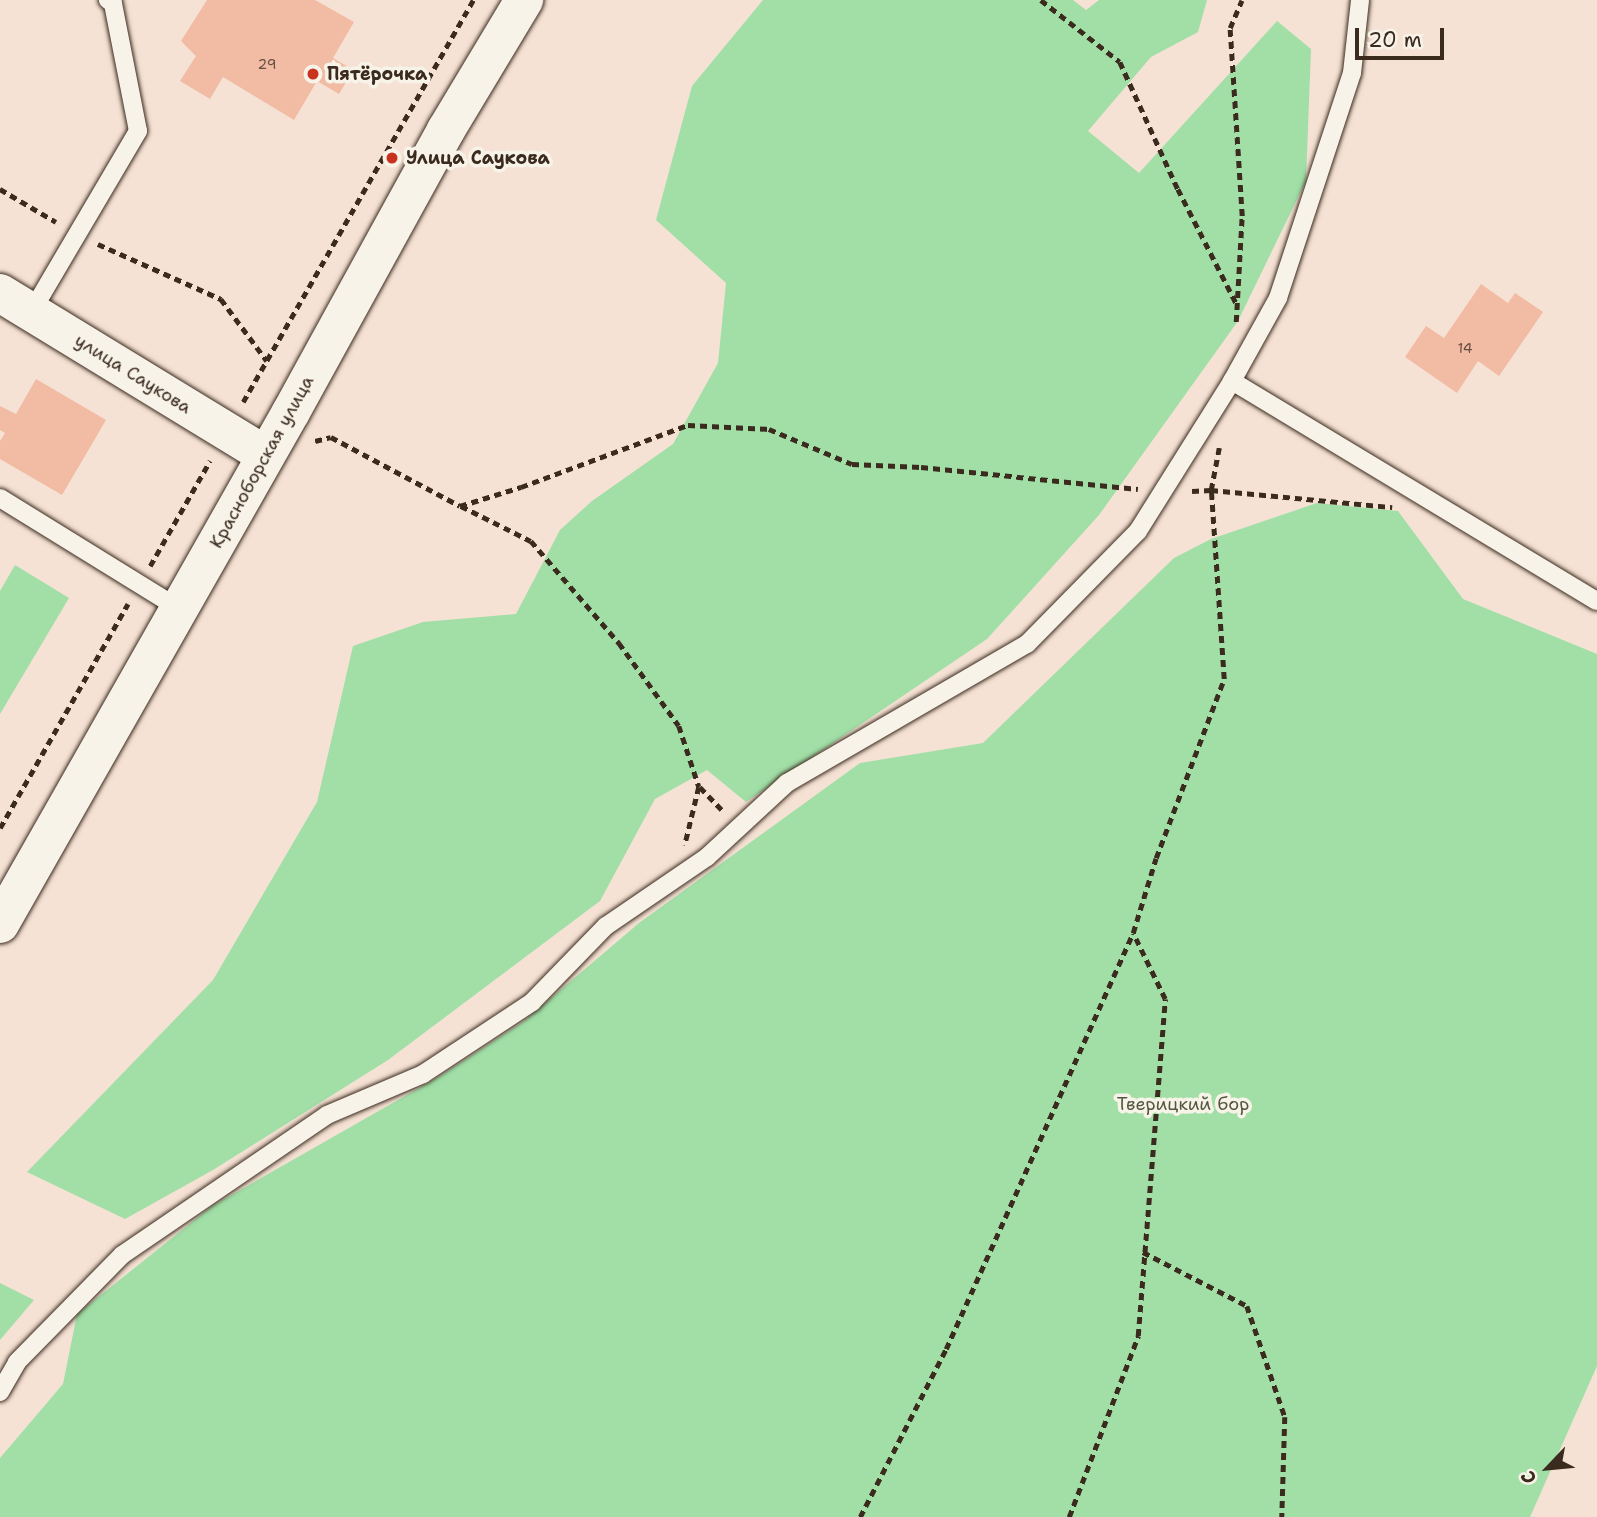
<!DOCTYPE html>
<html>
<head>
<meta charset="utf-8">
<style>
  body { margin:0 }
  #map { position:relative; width:1597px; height:1517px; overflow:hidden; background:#f5e2d4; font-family:"Shantell Sans",sans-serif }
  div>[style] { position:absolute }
  .green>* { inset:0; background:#a1dfa7 }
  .building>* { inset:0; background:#f1bba4 }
  .path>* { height:4.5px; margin-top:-2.25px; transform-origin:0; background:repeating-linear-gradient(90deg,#3b2a1e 0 7px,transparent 0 12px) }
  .roads { filter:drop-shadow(0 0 2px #3b2a1e) drop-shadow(0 0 2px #3b2a1e) }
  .lane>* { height:18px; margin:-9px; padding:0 9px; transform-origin:9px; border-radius:9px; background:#f7f3e8 }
  .secondary>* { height:38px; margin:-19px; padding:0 19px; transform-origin:19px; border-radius:19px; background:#f7f3e8 }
  .dots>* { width:19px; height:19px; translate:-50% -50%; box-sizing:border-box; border:4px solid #f7f3e8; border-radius:50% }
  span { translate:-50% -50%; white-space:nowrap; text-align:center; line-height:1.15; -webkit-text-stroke:7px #f7f3e8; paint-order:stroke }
  .number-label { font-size:14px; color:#684e40 }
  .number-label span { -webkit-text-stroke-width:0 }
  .poi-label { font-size:18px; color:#3b2a1e; font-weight:700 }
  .left { translate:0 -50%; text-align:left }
  .street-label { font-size:18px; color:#3b2a1e }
  .park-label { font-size:18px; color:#545740 }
  .north { position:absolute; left:1513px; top:1433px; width:70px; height:70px; -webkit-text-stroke:5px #f7f3e8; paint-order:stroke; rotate:244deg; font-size:19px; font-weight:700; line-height:28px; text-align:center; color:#3b2a1e }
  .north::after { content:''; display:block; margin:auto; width:24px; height:32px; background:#3b2a1e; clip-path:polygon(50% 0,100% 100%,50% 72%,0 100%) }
  .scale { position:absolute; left:1355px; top:28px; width:89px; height:32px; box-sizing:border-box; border:4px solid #3b2a1e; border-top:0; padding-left:9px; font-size:21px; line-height:24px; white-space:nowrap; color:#3b2a1e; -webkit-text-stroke:5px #f7f3e8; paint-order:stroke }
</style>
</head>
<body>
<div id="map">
  <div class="green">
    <i style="clip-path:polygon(763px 0,1073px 0,1086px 10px,1099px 0,1207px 0,1198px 32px,1151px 57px,1088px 131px,1139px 173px,1277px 21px,1311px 49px,1306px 181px,1238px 321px,1099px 515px,987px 639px,746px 802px,707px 770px,655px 799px,600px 901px,388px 1060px,213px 1170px,125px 1219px,27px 1172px,213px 980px,317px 802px,353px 646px,423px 622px,516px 614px,560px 530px,592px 501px,673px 444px,718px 363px,726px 283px,656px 220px,692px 86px)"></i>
    <i style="clip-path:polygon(1317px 503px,1398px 511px,1463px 599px,1597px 654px,1597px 1366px,1530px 1517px,0 1517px,0 1458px,63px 1384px,77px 1314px,212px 1206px,440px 1076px,524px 1021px,639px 923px,860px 763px,983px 743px,1174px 558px,1211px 539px)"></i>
    <i style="clip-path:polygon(15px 565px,69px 598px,0 714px,0 591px)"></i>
    <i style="clip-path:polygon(0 1283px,34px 1300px,0 1340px)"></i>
  </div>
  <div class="building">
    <i style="clip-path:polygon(207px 0,315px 0,354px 22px,333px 58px,353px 70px,339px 94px,317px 81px,294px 120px,223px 77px,210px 99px,180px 81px,196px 56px,181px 41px)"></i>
    <i style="clip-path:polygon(1481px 284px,1508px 303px,1515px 293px,1543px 312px,1499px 376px,1478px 361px,1457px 393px,1405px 357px,1426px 326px,1444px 338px)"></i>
    <i style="clip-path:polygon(36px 379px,106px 420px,62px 495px,0 459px,0 441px,5px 433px,0 430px,0 406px,16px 414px)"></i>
  </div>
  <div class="path">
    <i style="left:1041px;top:0;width:100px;rotate:38.1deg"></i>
    <i style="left:1120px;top:62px;width:140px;rotate:65.5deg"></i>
    <i style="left:1178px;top:189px;width:130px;rotate:63deg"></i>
    <i style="left:0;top:189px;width:65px;rotate:30.5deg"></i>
    <i style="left:98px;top:244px;width:135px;rotate:24.1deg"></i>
    <i style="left:221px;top:299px;width:77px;rotate:53.4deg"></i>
    <i style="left:1236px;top:322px;width:106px;rotate:-86.8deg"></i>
    <i style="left:1242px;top:216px;width:188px;rotate:-93.7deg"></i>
    <i style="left:1230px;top:28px;width:30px;rotate:-67deg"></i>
    <i style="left:243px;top:402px;width:463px;rotate:-60.2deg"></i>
    <i style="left:315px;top:441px;width:16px;rotate:-14deg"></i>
    <i style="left:331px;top:437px;width:146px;rotate:28.1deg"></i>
    <i style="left:460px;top:506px;width:64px;rotate:-17.3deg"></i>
    <i style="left:521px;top:487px;width:178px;rotate:-20.4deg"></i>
    <i style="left:688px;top:425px;width:81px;rotate:2.8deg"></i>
    <i style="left:769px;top:429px;width:90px;rotate:22.9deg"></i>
    <i style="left:852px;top:464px;width:69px;rotate:2.5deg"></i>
    <i style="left:921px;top:467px;width:218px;rotate:5.8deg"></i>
    <i style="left:1192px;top:491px;width:19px;rotate:-3deg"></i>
    <i style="left:1211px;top:490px;width:43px;rotate:-79.2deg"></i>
    <i style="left:461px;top:506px;width:78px;rotate:26.6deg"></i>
    <i style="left:531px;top:541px;width:135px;rotate:49.2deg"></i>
    <i style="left:619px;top:643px;width:102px;rotate:54.1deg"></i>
    <i style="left:679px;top:726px;width:64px;rotate:71.8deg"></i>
    <i style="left:699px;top:787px;width:60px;rotate:103.6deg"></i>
    <i style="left:150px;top:566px;width:121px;rotate:-60.3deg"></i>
    <i style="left:700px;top:787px;width:33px;rotate:46deg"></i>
    <i style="left:0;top:828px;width:258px;rotate:-60.3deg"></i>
    <i style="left:1143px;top:1252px;width:117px;rotate:27.4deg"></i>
    <i style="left:1247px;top:1306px;width:117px;rotate:71.1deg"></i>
    <i style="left:1285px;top:1417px;width:100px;rotate:91.7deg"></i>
    <i style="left:860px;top:1517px;width:189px;rotate:-62.9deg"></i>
    <i style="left:946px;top:1349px;width:456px;rotate:-65.8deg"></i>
    <i style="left:1133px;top:933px;width:78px;rotate:-73deg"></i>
    <i style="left:1156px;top:858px;width:191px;rotate:-69.2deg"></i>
    <i style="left:1224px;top:679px;width:189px;rotate:-93.9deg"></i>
    <i style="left:1211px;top:490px;width:182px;rotate:5.4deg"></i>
    <i style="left:1069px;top:1517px;width:194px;rotate:-69.1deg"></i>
    <i style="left:1138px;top:1336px;width:338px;rotate:-85.4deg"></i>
    <i style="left:1165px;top:999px;width:73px;rotate:-115.9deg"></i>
  </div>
  <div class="roads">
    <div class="lane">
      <i style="left:32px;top:311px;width:209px;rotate:-59.5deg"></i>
      <i style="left:138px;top:131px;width:130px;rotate:-101.1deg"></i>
      <i style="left:113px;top:3px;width:6px;rotate:-149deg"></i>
      <i style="left:1232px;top:381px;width:426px;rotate:31.1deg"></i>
      <i style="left:0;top:498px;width:211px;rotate:31.7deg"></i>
      <i style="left:0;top:1392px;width:34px;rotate:-60deg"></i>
      <i style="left:17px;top:1362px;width:150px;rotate:-45.5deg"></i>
      <i style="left:122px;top:1255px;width:248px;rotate:-34.3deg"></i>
      <i style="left:327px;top:1115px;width:104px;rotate:-23.1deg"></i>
      <i style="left:423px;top:1074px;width:131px;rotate:-33.4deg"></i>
      <i style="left:532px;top:1002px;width:106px;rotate:-45.8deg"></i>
      <i style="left:606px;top:926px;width:122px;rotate:-34.3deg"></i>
      <i style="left:707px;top:857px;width:109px;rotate:-42.8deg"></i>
      <i style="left:787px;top:783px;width:277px;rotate:-30.1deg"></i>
      <i style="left:1027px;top:644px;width:158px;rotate:-45.5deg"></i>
      <i style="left:1138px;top:531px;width:177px;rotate:-57.9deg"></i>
      <i style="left:1232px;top:381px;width:95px;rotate:-61deg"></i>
      <i style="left:1278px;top:298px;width:237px;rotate:-71.8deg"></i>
      <i style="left:1352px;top:73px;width:73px;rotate:-83.7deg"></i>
    </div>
    <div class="secondary">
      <i style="left:0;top:293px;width:311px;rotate:31.4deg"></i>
      <i style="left:0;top:924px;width:589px;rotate:-60.39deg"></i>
      <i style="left:291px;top:412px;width:322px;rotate:-61.2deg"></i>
      <i style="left:446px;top:130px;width:152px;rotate:-59deg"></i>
    </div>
  </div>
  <div class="dots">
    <i style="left:313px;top:74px;background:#c8321e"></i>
    <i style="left:392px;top:158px;background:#c8321e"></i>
  </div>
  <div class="number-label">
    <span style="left:267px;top:64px">29</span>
    <span style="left:1465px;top:348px">14</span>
  </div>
  <div class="poi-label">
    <span class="left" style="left:327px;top:74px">Пятёрочка</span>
    <span class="left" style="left:406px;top:158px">Улица Саукова</span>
  </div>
  <div class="street-label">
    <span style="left:133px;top:374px;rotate:32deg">улица Саукова</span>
    <span style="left:262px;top:462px;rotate:-61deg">Красноборская улица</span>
  </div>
  <div class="park-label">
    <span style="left:1183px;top:1104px">Тверицкий бор</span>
  </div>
  <div class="north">С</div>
  <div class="scale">20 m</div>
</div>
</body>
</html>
